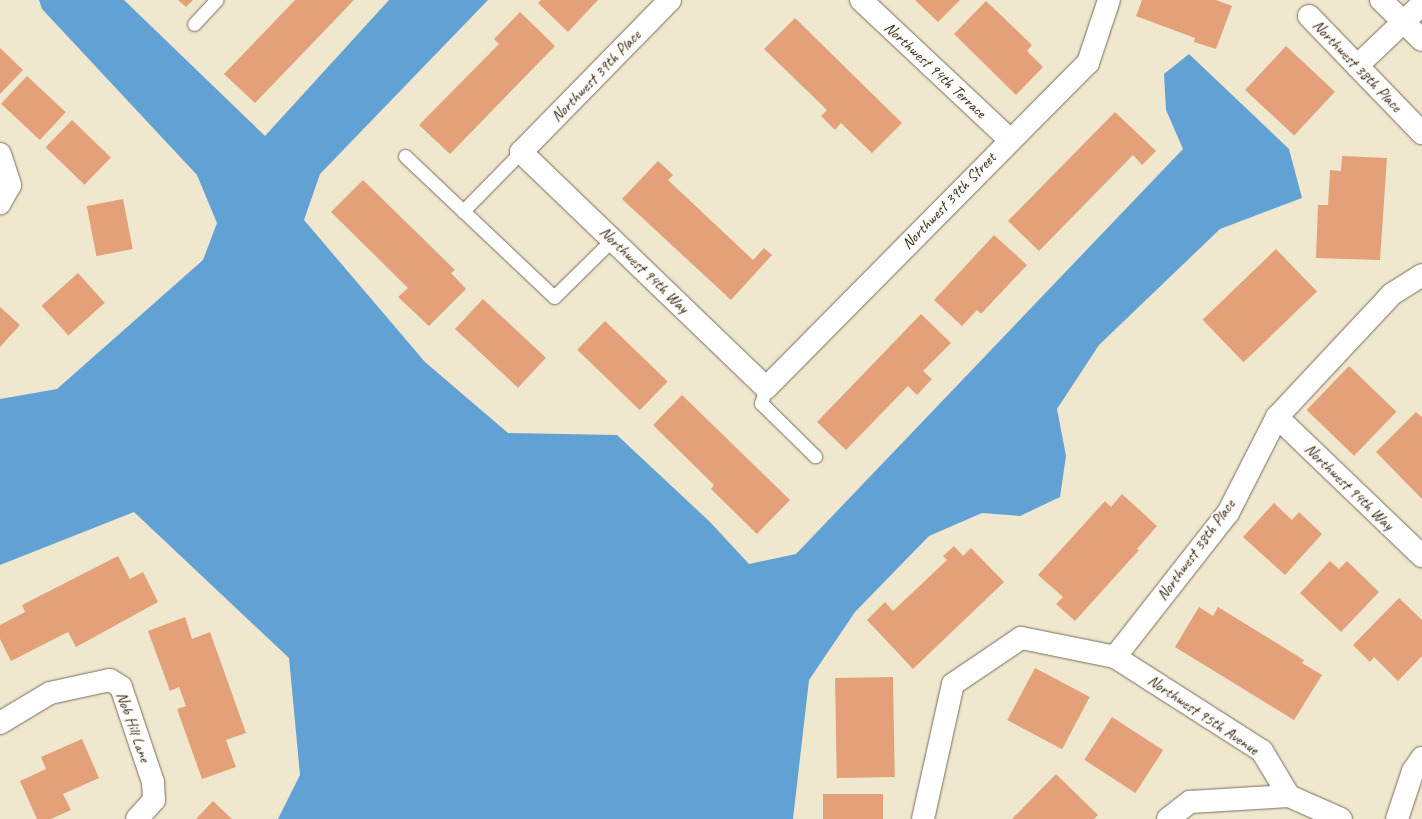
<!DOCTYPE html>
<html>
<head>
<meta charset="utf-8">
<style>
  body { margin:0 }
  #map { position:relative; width:1422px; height:819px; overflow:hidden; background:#f0e8ce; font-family:Caveat,sans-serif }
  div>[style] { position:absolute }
  .water>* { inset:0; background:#62a1d4 }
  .building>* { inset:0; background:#e3a079; transform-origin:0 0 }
  .roads { filter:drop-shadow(0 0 1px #7a6c5c) drop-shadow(0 0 1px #7a6c5c) }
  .service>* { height:13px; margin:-6.5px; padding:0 6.5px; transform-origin:6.5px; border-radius:6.5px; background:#fff }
  .minor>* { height:22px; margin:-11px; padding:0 11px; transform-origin:11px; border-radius:11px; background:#fff }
  .tertiary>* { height:22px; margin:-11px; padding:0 11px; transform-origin:11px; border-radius:11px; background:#fff }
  span { translate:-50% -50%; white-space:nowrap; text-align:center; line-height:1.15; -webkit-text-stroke:4px #fdfcf7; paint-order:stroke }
  .street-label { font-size:16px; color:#3b2a1e }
</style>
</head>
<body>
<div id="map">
  <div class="water">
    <i style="clip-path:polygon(39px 0,124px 0,265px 136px,389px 0,488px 0,320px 174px,304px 220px,425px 362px,508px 433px,617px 435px,710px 522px,749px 564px,796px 554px,1183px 149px,1166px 110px,1164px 74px,1189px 54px,1289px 149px,1302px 198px,1220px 229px,1099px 345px,1057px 409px,1066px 456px,1060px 497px,1020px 516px,982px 513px,929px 536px,855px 612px,809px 680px,793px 819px,278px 819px,300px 775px,289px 658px,134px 512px,0 565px,0 399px,57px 389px,203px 260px,217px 223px,197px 175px,42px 9px)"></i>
  </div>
  <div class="building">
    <i style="clip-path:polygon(178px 0,193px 0,186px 7px)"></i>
    <i style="clip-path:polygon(295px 0,354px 0,255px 103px,224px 74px)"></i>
    <i style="clip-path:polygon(541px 0,598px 0,568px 32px,538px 3px)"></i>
    <i style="clip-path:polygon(915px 0,960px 0,938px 22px)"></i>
    <i style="clip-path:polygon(1142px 0,1216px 0,1232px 6px,1216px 49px,1194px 42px,1195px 38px,1136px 16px)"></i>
    <i style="clip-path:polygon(986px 1px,1032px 45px,1027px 51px,1043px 67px,1016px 95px,954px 34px)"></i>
    <i style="clip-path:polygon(520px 12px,555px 46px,450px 154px,419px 125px,499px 44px,494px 39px)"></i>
    <i style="clip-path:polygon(795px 18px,902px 123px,872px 153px,841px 123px,835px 130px,821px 116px,827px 110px,764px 49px)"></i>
    <i style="left:1286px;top:46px;width:67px;height:60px;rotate:43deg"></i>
    <i style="clip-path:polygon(0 48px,23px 70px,0 94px)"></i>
    <i style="left:27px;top:76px;width:53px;height:38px;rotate:43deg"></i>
    <i style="clip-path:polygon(1115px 112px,1156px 151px,1142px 165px,1133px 155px,1039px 251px,1008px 221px)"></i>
    <i style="left:72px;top:120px;width:54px;height:38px;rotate:44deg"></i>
    <i style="clip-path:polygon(1342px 156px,1387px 158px,1380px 260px,1316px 258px,1318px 205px,1328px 205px,1330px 170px,1341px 171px)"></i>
    <i style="clip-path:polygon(658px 161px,673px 175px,668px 180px,753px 260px,764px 248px,772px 255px,731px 300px,622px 199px)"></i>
    <i style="clip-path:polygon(363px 180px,455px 270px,451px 273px,466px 289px,429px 326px,398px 297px,408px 288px,331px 212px)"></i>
    <i style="left:123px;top:199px;width:51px;height:37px;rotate:79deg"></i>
    <i style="clip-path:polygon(994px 235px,1027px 265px,981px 314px,977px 310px,962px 326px,934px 300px)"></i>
    <i style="left:1276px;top:249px;width:59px;height:102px;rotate:46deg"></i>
    <i style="left:78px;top:273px;width:40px;height:49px;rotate:48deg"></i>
    <i style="left:483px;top:299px;width:86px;height:41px;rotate:43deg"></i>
    <i style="clip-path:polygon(0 307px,20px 325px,0 347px)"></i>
    <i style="clip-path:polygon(921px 314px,951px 343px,923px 371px,932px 379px,917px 395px,908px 386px,846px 450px,817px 422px)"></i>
    <i style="left:605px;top:321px;width:87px;height:40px;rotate:44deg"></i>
    <i style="left:1349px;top:366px;width:66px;height:61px;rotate:44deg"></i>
    <i style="clip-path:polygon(682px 395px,790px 500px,757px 534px,711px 489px,714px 485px,653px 425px)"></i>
    <i style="clip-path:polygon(1416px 412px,1422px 417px,1422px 499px,1376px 452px)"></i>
    <i style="clip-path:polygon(1122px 494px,1157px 526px,1137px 549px,1139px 550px,1075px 621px,1056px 604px,1063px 597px,1038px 575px,1105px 501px,1111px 507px)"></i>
    <i style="clip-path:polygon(1274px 503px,1292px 520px,1299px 512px,1322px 534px,1285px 575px,1243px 537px)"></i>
    <i style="clip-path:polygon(954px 546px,963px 556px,971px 548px,1004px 582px,913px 669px,867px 620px,885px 602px,893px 611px,947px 560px,943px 556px)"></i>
    <i style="clip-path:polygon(118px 556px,130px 579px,143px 572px,158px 602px,76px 647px,68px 632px,11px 661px,0 639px,0 625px,25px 612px,22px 605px)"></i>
    <i style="clip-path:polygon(1330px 561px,1339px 569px,1347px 561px,1379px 592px,1341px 632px,1300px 593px)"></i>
    <i style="clip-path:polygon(1399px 598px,1422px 620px,1422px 656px,1398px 681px,1374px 657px,1370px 662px,1353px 645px)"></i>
    <i style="clip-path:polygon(1199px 607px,1213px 616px,1218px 607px,1304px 660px,1302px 663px,1322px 675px,1294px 720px,1175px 647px)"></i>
    <i style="clip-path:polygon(185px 617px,192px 639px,210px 632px,246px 733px,226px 740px,236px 767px,202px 779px,177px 709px,186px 706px,179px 687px,170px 691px,148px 631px)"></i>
    <i style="left:1035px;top:668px;width:62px;height:59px;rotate:28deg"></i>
    <i style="left:893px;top:677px;width:100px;height:58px;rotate:89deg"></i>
    <i style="left:1112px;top:717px;width:61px;height:51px;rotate:33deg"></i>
    <i style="clip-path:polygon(82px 739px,99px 778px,63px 794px,71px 810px,51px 819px,37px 819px,20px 781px,46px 769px,41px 757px)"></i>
    <i style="clip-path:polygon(1056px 774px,1098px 815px,1094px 819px,1012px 819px)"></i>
    <i style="left:883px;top:794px;width:25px;height:60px;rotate:90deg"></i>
    <i style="clip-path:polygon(213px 801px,232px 819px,196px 819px)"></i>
  </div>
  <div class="roads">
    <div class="service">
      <i style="left:194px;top:24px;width:33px;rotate:-47deg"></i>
      <i style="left:405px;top:156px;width:205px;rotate:43.4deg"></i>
      <i style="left:554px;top:297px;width:81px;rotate:-44.5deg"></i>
      <i style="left:463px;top:211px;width:83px;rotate:-45.5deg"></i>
      <i style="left:766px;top:388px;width:16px;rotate:108deg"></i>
      <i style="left:761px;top:403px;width:76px;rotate:44.5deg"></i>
    </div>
    <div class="minor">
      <i style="left:670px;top:0;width:213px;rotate:134.4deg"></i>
      <i style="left:521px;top:152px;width:340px;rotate:43.9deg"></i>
      <i style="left:766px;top:388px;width:458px;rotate:-45.3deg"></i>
      <i style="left:1088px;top:63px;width:66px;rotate:-71.6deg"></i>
      <i style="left:861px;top:0;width:203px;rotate:43.2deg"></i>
      <i style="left:1309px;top:16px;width:163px;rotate:46deg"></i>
      <i style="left:1357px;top:66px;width:90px;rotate:-43.6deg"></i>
      <i style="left:0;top:154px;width:33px;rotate:72deg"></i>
      <i style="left:10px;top:185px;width:21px;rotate:119deg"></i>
      <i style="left:1277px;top:417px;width:201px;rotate:43.8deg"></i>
      <i style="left:1115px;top:657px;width:174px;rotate:32.6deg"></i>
      <i style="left:1262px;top:751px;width:52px;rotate:59deg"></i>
      <i style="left:1289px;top:796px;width:57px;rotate:23.9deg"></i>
      <i style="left:0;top:723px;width:58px;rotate:-31deg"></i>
      <i style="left:50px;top:693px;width:61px;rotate:-12.2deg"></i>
      <i style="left:110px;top:680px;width:13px;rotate:32deg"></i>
      <i style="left:121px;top:687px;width:100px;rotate:71.4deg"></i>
      <i style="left:153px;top:782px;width:18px;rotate:87deg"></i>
      <i style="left:154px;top:800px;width:25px;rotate:132deg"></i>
      <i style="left:923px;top:819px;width:138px;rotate:-77.5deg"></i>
      <i style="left:953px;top:684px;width:82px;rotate:-34.1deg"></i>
      <i style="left:1021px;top:638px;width:96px;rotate:11.4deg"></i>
      <i style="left:1115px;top:657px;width:183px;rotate:-51.9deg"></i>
      <i style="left:1228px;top:513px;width:108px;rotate:-63deg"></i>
      <i style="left:1277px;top:417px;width:168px;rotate:-46.9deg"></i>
      <i style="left:1392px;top:294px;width:36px;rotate:-32deg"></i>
      <i style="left:1168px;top:819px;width:28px;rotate:-38deg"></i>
      <i style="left:1190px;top:802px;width:99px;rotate:-3.5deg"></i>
      <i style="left:1397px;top:819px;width:51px;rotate:-71.6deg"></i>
      <i style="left:1413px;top:771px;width:16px;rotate:-55deg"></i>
    </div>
    <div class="tertiary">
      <i style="left:1381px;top:0;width:57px;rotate:44.3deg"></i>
    </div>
  </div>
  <div class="street-label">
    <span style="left:1357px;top:66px;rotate:46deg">Northwest 38th Place</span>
    <span style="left:935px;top:70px;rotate:43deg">Northwest 94th Terrace</span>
    <span style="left:596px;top:76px;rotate:-46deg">Northwest 39th Place</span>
    <span style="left:949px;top:201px;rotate:-46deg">Northwest 39th Street</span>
    <span style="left:644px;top:270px;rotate:44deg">Northwest 94th Way</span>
    <span style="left:1349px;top:487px;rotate:44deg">Northwest 94th Way</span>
    <span style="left:1196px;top:550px;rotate:-54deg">Northwest 38th Place</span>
    <span style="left:1203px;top:715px;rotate:34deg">Northwest 95th Avenue</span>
    <span style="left:133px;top:727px;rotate:70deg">Nob Hill Lane</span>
  </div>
</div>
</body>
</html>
